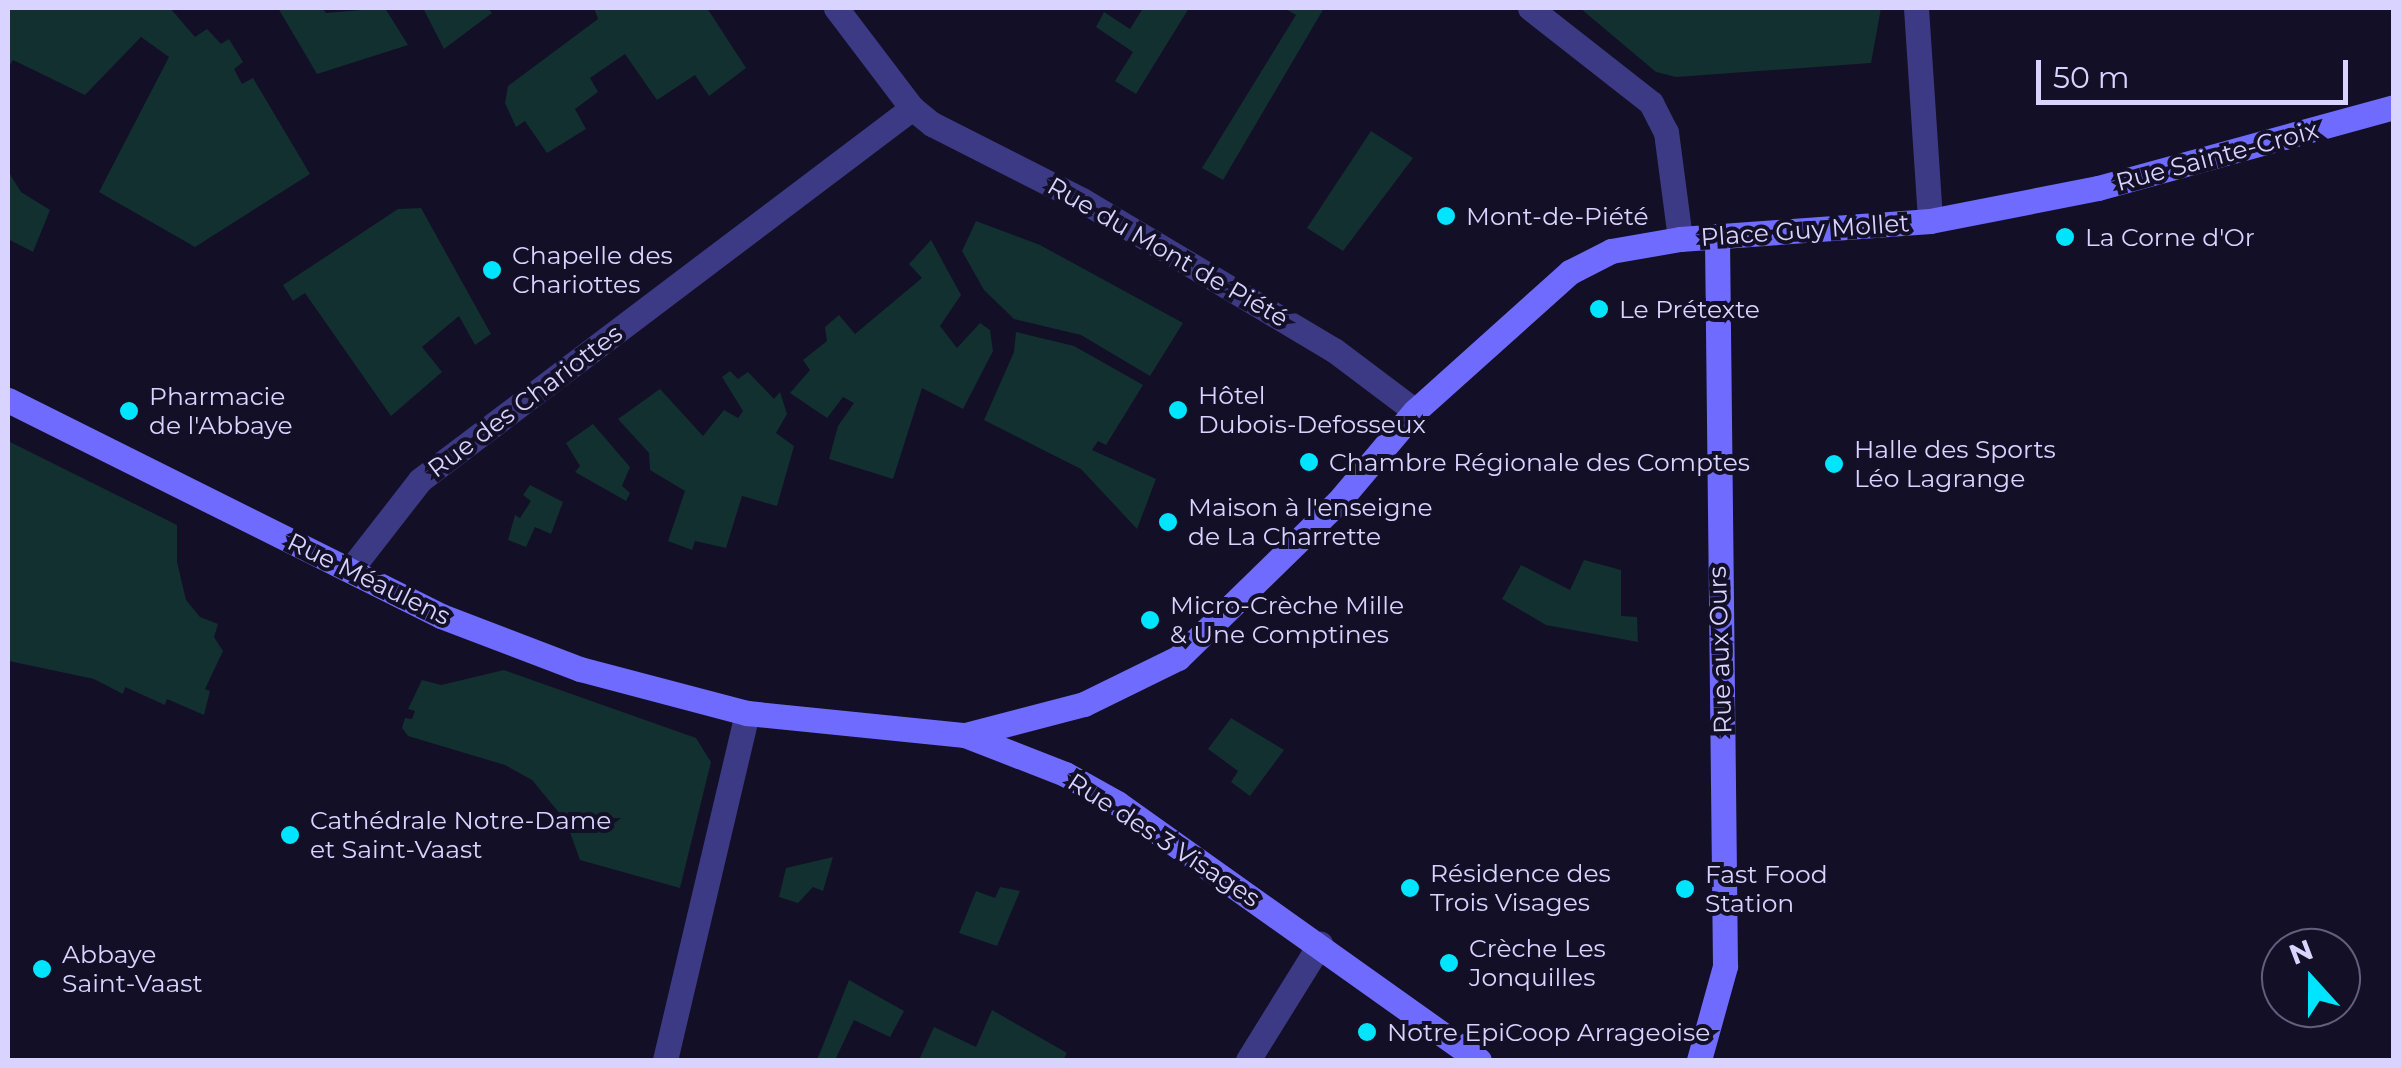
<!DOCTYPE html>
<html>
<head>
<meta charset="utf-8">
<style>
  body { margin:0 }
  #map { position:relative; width:2401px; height:1068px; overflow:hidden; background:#130f26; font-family:Montserrat,sans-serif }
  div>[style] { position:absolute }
  .green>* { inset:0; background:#12302f }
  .street>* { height:25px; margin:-12.5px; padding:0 12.5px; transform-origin:12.5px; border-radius:12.5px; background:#3d3a85 }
  .secondary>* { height:25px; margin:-12.5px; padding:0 12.5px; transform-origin:12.5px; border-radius:12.5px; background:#6f6bff }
  .dots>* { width:28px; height:28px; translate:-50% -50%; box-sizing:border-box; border:5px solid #130f26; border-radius:50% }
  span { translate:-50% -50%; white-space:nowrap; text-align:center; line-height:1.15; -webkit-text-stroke:8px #130f26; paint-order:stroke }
  .street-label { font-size:25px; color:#d9d4ff }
  .poi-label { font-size:25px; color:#d9d4ff }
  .left { translate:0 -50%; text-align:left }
  .frame { position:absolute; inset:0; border:10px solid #d9d4ff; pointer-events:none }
  .north { position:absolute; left:2261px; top:928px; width:100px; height:100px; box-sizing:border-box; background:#130f26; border:2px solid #625e7d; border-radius:50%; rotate:339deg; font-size:28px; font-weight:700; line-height:40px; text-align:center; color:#d9d4ff }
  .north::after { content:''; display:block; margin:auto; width:35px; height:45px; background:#00e5ff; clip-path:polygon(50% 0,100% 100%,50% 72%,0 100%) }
  .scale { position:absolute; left:2036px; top:60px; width:312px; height:45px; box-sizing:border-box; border:5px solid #d9d4ff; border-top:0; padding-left:12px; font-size:30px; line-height:35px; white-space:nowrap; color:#d9d4ff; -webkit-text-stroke:8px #130f26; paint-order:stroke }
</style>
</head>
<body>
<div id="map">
  <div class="green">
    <i style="clip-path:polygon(8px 8px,170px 8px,195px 37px,207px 29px,221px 44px,229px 39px,243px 62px,234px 69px,242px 84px,253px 78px,310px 174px,195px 247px,99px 192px,169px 57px,141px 37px,85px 95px,13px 60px,8px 68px)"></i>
    <i style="clip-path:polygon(278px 8px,322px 8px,326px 13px,385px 8px,408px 45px,317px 74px)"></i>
    <i style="clip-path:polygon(423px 8px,488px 8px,492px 13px,444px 49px)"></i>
    <i style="clip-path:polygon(594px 8px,707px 8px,746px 68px,709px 96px,695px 75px,657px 100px,625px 54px,590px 78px,598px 92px,575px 109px,586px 129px,547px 153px,525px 121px,516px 127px,505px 103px,508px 86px,598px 19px)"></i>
    <i style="clip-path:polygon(1143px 8px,1189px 8px,1136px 94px,1115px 81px,1133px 52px,1096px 27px,1104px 12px,1130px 29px)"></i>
    <i style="clip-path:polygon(1284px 8px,1324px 8px,1223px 180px,1202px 168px,1296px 15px)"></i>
    <i style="clip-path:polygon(1580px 8px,1853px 9px,1881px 8px,1871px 63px,1676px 77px,1656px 72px)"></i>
    <i style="clip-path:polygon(1371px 131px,1413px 158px,1343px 251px,1307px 228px)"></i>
    <i style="clip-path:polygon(8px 171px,21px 192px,50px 210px,33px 252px,8px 239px)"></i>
    <i style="clip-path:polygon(421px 208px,491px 334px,475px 345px,459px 316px,422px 347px,442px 372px,391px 416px,305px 293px,293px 301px,283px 285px,398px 209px)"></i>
    <i style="clip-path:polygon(976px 221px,1040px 245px,1183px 323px,1150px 376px,1081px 335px,1014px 319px,984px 290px,962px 251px)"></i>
    <i style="clip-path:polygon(931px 240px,961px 295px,940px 326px,957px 348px,980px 323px,990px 330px,993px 351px,963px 409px,922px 388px,893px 479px,829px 459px,838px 426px,854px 403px,843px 397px,827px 418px,790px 393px,810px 370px,803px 360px,827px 341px,825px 327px,839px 315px,855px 334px,922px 278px,909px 264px)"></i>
    <i style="clip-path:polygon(1016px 332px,1074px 346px,1143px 385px,1106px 445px,1098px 441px,1092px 450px,1156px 479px,1137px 529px,1081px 469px,984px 420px,1014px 352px)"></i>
    <i style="clip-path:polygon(730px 371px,738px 379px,748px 372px,774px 399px,780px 392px,787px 414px,776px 433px,794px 446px,777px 506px,742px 496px,726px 548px,695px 541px,692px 550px,668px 541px,685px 491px,650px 470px,649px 453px,618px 419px,660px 389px,703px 436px,724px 410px,738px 418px,743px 411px,722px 377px)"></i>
    <i style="clip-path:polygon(593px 424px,630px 467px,622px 486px,630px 493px,626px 501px,575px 472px,580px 466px,566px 443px)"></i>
    <i style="clip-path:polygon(8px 441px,177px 525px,177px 562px,186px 600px,200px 617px,218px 624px,214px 637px,223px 651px,205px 689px,210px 691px,204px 715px,167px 699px,165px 705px,125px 687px,123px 694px,94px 679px,9px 661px)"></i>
    <i style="clip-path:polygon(530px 485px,563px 502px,551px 534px,535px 527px,526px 547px,508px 540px,515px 515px,520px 518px,531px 501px,523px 495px)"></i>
    <i style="clip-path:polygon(1584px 560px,1621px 570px,1621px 616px,1637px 617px,1638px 642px,1546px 625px,1502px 599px,1521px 565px,1570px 590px)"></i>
    <i style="clip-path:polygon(504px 670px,696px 738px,711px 762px,680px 888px,580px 860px,566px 821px,532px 780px,505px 765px,408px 736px,402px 728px,405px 718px,412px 719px,415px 711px,408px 709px,422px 680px,441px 685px)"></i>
    <i style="clip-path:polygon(1231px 718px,1284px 750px,1250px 796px,1231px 782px,1238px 771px,1208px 749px)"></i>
    <i style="clip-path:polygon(833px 857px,823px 891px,813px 887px,798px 903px,779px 897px,786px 868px)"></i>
    <i style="clip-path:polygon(1000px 887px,1020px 891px,997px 946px,959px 933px,976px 891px,995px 898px)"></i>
    <i style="clip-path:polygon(849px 980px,904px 1011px,890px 1037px,854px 1020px,835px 1060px,817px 1060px)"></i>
    <i style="clip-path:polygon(992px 1010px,1067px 1053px,1063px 1060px,919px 1060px,934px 1027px,976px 1047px)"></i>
  </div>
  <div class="street">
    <i style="left:836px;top:8px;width:126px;rotate:52.8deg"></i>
    <i style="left:912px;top:108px;width:26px;rotate:39deg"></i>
    <i style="left:932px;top:124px;width:168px;rotate:26.9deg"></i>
    <i style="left:1082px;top:200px;width:293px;rotate:30.8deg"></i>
    <i style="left:1334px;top:350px;width:101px;rotate:37deg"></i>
    <i style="left:1530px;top:8px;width:154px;rotate:38.1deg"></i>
    <i style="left:1651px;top:103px;width:33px;rotate:63deg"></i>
    <i style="left:1666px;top:132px;width:108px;rotate:82.5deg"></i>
    <i style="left:1916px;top:8px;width:213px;rotate:86.2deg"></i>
    <i style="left:350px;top:570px;width:114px;rotate:-52.1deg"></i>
    <i style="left:420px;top:480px;width:617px;rotate:-37.09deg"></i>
    <i style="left:665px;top:1060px;width:357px;rotate:-76.7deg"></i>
    <i style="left:1248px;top:1060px;width:137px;rotate:-58.2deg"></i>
  </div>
  <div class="secondary">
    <i style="left:8px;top:400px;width:484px;rotate:26.5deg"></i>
    <i style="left:441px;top:616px;width:149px;rotate:20.9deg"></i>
    <i style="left:580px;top:669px;width:173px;rotate:14.8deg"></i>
    <i style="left:747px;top:713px;width:219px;rotate:5.8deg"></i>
    <i style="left:965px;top:735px;width:107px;rotate:21.3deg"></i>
    <i style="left:1065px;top:774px;width:60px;rotate:29.1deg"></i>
    <i style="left:1117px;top:803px;width:444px;rotate:35.4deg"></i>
    <i style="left:965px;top:735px;width:123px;rotate:-14.6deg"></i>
    <i style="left:1084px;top:704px;width:105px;rotate:-26.1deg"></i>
    <i style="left:1178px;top:658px;width:223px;rotate:-44.3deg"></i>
    <i style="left:1338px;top:502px;width:119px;rotate:-49.8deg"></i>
    <i style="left:1415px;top:411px;width:208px;rotate:-41.9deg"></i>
    <i style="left:1570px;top:272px;width:46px;rotate:-27.1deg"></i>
    <i style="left:1611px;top:251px;width:70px;rotate:-9.9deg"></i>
    <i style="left:1680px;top:239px;width:251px;rotate:-4.1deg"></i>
    <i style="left:1930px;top:221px;width:171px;rotate:-11.1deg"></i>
    <i style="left:2098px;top:188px;width:307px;rotate:-15.3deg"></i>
    <i style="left:1699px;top:1060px;width:98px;rotate:-74.5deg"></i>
    <i style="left:1725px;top:966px;width:730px;rotate:-90.63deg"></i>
  </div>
  <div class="dots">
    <i style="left:1446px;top:216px;background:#00e5ff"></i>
    <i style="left:2065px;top:237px;background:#00e5ff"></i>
    <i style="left:492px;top:270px;background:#00e5ff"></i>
    <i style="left:1599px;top:309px;background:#00e5ff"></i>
    <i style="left:1178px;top:410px;background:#00e5ff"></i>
    <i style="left:129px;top:411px;background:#00e5ff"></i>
    <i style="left:1309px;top:462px;background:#00e5ff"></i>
    <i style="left:1834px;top:464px;background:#00e5ff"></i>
    <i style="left:1168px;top:522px;background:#00e5ff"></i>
    <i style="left:1150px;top:620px;background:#00e5ff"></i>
    <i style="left:290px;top:835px;background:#00e5ff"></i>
    <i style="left:1410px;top:888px;background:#00e5ff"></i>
    <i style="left:1685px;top:889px;background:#00e5ff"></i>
    <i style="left:1449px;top:963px;background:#00e5ff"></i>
    <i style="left:42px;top:969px;background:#00e5ff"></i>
    <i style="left:1367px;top:1032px;background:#00e5ff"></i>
  </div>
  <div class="street-label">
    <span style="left:2217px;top:156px;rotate:-15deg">Rue Sainte-Croix</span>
    <span style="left:1805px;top:230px;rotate:-4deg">Place Guy Mollet</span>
    <span style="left:1168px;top:252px;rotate:30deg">Rue du Mont de Piété</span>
    <span style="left:525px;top:401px;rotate:-37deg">Rue des Chariottes</span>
    <span style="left:369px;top:579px;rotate:26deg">Rue Méaulens</span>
    <span style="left:1720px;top:650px;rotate:-92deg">Rue aux Ours</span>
    <span style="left:1164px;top:840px;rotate:33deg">Rue des 3 Visages</span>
  </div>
  <div class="poi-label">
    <span class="left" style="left:1466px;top:216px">Mont-de-Piété</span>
    <span class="left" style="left:2085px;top:237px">La Corne d'Or</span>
    <span class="left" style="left:512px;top:270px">Chapelle des<br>Chariottes</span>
    <span class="left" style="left:1619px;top:309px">Le Prétexte</span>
    <span class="left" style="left:1198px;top:410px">Hôtel<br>Dubois-Defosseux</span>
    <span class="left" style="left:149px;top:411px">Pharmacie<br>de l'Abbaye</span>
    <span class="left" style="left:1854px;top:464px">Halle des Sports<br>Léo Lagrange</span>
    <span class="left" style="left:1329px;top:462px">Chambre Régionale des Comptes</span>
    <span class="left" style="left:1188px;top:522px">Maison à l'enseigne<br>de La Charrette</span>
    <span class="left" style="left:1170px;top:620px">Micro-Crèche Mille<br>&amp; Une Comptines</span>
    <span class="left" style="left:310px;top:835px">Cathédrale Notre-Dame<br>et Saint-Vaast</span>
    <span class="left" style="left:1430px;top:888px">Résidence des<br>Trois Visages</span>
    <span class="left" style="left:1705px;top:889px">Fast Food<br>Station</span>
    <span class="left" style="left:1469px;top:963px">Crèche Les<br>Jonquilles</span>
    <span class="left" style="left:62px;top:969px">Abbaye<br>Saint-Vaast</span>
    <span class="left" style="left:1387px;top:1032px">Notre EpiCoop Arrageoise</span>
  </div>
  <div class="frame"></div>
  <div class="north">N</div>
  <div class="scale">50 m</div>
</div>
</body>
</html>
